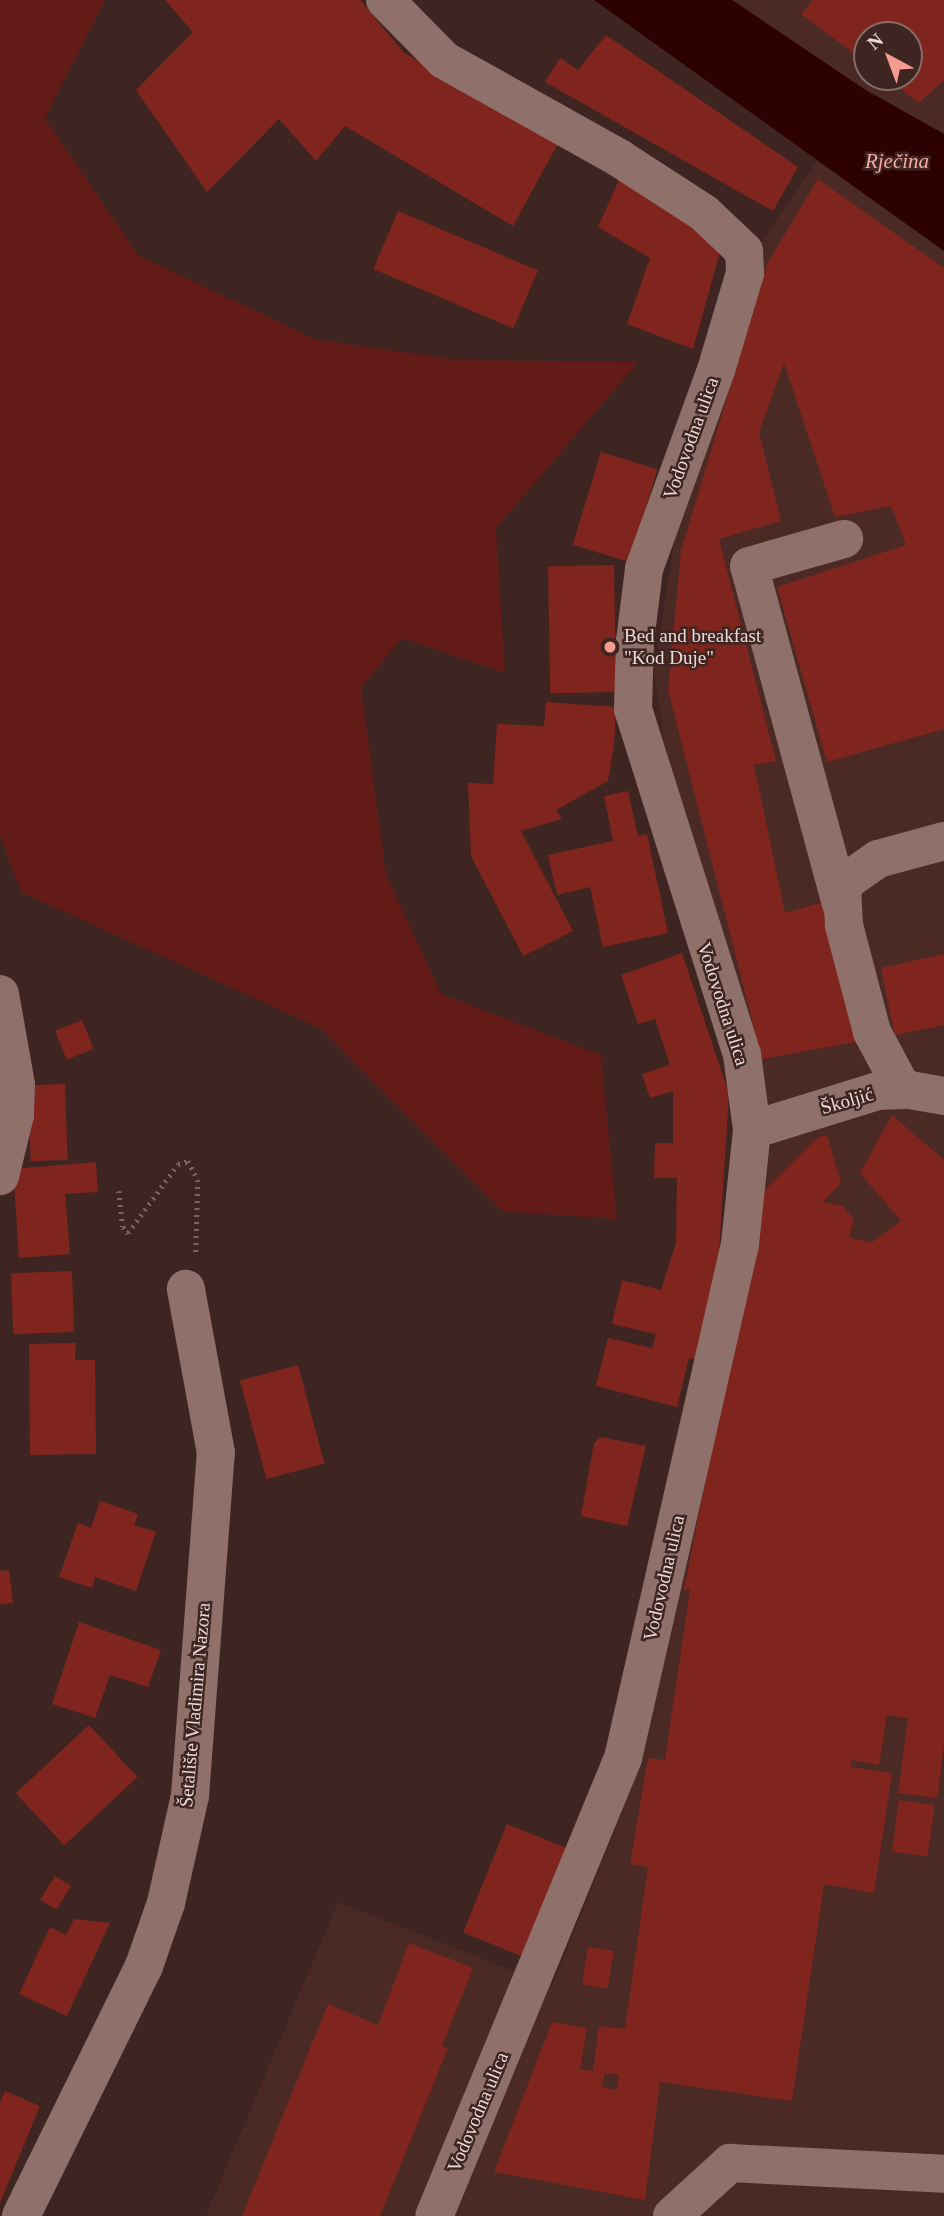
<!DOCTYPE html>
<html>
<head>
<meta charset="utf-8">
<style>
  body { margin:0 }
  #map { position:relative; width:944px; height:2216px; overflow:hidden; background:#3f2522; font-family:Georgia,serif }
  div>[style] { position:absolute }
  .built>* { inset:0; background:#4b2a25 }
  .green>* { inset:0; background:#621b16 }
  .water>* { inset:0; background:#2d0101 }
  .building>* { inset:0; background:#7f251e; transform-origin:0 0 }
  .path>* { height:4.5px; margin-top:-2.25px; transform-origin:0; background:repeating-linear-gradient(90deg,#7c6663 0 2px,transparent 0 7px) }
  .minor>* { height:38px; margin:-19px; padding:0 19px; transform-origin:19px; border-radius:19px; background:#8f706b }
  .dots>* { width:19px; height:19px; translate:-50% -50%; box-sizing:border-box; border:4px solid #3f2522; border-radius:50% }
  span { translate:-50% -50%; white-space:nowrap; text-align:center; line-height:1.15; -webkit-text-stroke:5px #3f2522; paint-order:stroke }
  .street-label { font-size:19px; color:#ebdad7 }
  .poi-label { font-size:19px; color:#ebdad7 }
  .left { translate:0 -50%; text-align:left }
  .water-label { font-size:21px; color:#f7aa9f; font-style:italic }
  .north { position:absolute; left:853px; top:21px; width:70px; height:70px; box-sizing:border-box; background:#3f2522; border:2px solid #846d6a; border-radius:50%; rotate:319deg; font-size:19px; font-weight:700; line-height:28px; text-align:center; color:#ebdad7 }
  .north::after { content:''; display:block; margin:auto; width:24px; height:32px; background:#f59c90; clip-path:polygon(50% 0,100% 100%,50% 72%,0 100%) }
</style>
</head>
<body>
<div id="map">
  <div class="built">
    <i style="clip-path:polygon(evenodd,732px 0,944px 0,944px 134px,864px 89px,732px 0,867px 35px,909px 35px,909px 77px,867px 77px,867px 35px)"></i>
    <i style="clip-path:polygon(817px 161px,944px 251px,944px 2216px,206px 2216px,338px 1902px,552px 1986px,621px 1816px,712px 1418px,758px 1185px,740px 1018px,664px 741px,654px 671px,679px 512px,756px 250px)"></i>
  </div>
  <div class="green">
    <i style="clip-path:polygon(0 0,105px 0,45px 118px,138px 255px,314px 339px,458px 360px,638px 362px,496px 528px,505px 673px,402px 638px,361px 687px,386px 874px,441px 994px,601px 1055px,617px 1219px,502px 1211px,320px 1028px,21px 892px,0 836px)"></i>
  </div>
  <div class="water">
    <i style="clip-path:polygon(594px 0,732px 0,864px 89px,944px 134px,944px 251px)"></i>
  </div>
  <div class="building">
    <i style="clip-path:polygon(165px 0,360px 0,404px 53px,561px 138px,513px 226px,345px 126px,316px 161px,279px 119px,207px 192px,136px 90px,193px 32px)"></i>
    <i style="clip-path:polygon(813px 0,944px 0,944px 80px,919px 103px,885px 77px,909px 77px,909px 35px,867px 35px,867px 63px,801px 14px)"></i>
    <i style="clip-path:polygon(606px 35px,798px 167px,773px 211px,545px 82px,560px 58px,578px 70px)"></i>
    <i style="clip-path:polygon(623px 171px,722px 245px,693px 349px,627px 324px,650px 258px,598px 227px)"></i>
    <i style="clip-path:polygon(818px 179px,944px 268px,944px 729px,827px 762px,777px 587px,906px 545px,891px 506px,835px 517px,784px 363px,759px 432px,781px 521px,719px 539px,776px 761px,754px 765px,785px 913px,824px 902px,861px 1041px,762px 1059px,668px 690px,681px 551px,767px 264px)"></i>
    <i style="left:398px;top:211px;width:152px;height:63px;rotate:23deg"></i>
    <i style="left:601px;top:452px;width:59px;height:97px;rotate:17deg"></i>
    <i style="left:614px;top:565px;width:127px;height:66px;rotate:89deg"></i>
    <i style="clip-path:polygon(546px 702px,616px 707px,614px 745px,608px 781px,556px 810px,562px 819px,521px 831px,573px 931px,523px 956px,471px 856px,468px 783px,493px 784px,497px 724px,544px 726px)"></i>
    <i style="clip-path:polygon(628px 791px,638px 836px,647px 834px,668px 933px,603px 947px,590px 887px,557px 895px,548px 855px,613px 841px,604px 796px)"></i>
    <i style="clip-path:polygon(682px 953px,729px 1094px,719px 1253px,697px 1360px,689px 1358px,677px 1407px,596px 1386px,608px 1338px,652px 1348px,656px 1334px,612px 1324px,622px 1280px,661px 1290px,676px 1242px,677px 1178px,654px 1178px,655px 1143px,673px 1143px,673px 1091px,650px 1098px,642px 1074px,670px 1065px,655px 1019px,638px 1024px,621px 975px)"></i>
    <i style="clip-path:polygon(944px 954px,944px 1025px,895px 1035px,881px 968px)"></i>
    <i style="left:82px;top:1020px;width:31px;height:29px;rotate:68deg"></i>
    <i style="left:65px;top:1084px;width:76px;height:37px;rotate:88deg"></i>
    <i style="clip-path:polygon(evenodd,892px 1115px,944px 1160px,944px 1745px,937px 1798px,898px 1793px,908px 1718px,887px 1715px,879px 1765px,852px 1760px,851px 1767px,892px 1773px,874px 1893px,824px 1884px,792px 2101px,660px 2082px,645px 2200px,494px 2172px,552px 2022px,587px 2028px,580px 2069px,593px 2071px,599px 2026px,625px 2029px,648px 1867px,630px 1864px,648px 1758px,665px 1760px,690px 1590px,684px 1589px,763px 1192px,818px 1137px,827px 1135px,841px 1183px,823px 1202px,843px 1206px,854px 1219px,849px 1237px,871px 1243px,901px 1221px,860px 1173px,892px 1115px,605px 2073px,619px 2075px,617px 2090px,602px 2087px,605px 2073px)"></i>
    <i style="clip-path:polygon(96px 1162px,98px 1192px,65px 1194px,70px 1254px,19px 1258px,13px 1169px)"></i>
    <i style="left:72px;top:1271px;width:61px;height:61px;rotate:88deg"></i>
    <i style="clip-path:polygon(76px 1343px,75px 1360px,95px 1360px,96px 1454px,30px 1455px,29px 1344px)"></i>
    <i style="left:298px;top:1365px;width:102px;height:60px;rotate:75deg"></i>
    <i style="clip-path:polygon(601px 1437px,646px 1446px,627px 1526px,581px 1516px,594px 1443px)"></i>
    <i style="clip-path:polygon(100px 1501px,138px 1514px,134px 1525px,156px 1532px,136px 1591px,95px 1577px,92px 1588px,59px 1577px,78px 1523px,91px 1528px)"></i>
    <i style="clip-path:polygon(9px 1570px,13px 1603px,0 1604px,0 1571px)"></i>
    <i style="clip-path:polygon(79px 1622px,161px 1650px,148px 1687px,110px 1675px,95px 1718px,52px 1704px)"></i>
    <i style="left:89px;top:1725px;width:71px;height:100px;rotate:47deg"></i>
    <i style="left:899px;top:1800px;width:36px;height:52px;rotate:8deg"></i>
    <i style="left:507px;top:1824px;width:67px;height:117px;rotate:22deg"></i>
    <i style="left:55px;top:1876px;width:19px;height:28px;rotate:32deg"></i>
    <i style="clip-path:polygon(74px 1919px,110px 1923px,67px 2016px,19px 1994px,50px 1927px,66px 1935px)"></i>
    <i style="clip-path:polygon(409px 1943px,473px 1968px,442px 2046px,448px 2048px,380px 2216px,242px 2216px,328px 2004px,378px 2025px)"></i>
    <i style="left:588px;top:1947px;width:26px;height:38px;rotate:9deg"></i>
    <i style="clip-path:polygon(5px 2091px,40px 2106px,0 2203px,0 2102px)"></i>
  </div>
  <div class="path">
    <i style="left:119px;top:1191px;width:36px;rotate:84deg"></i>
    <i style="left:123px;top:1227px;width:8px;rotate:50deg"></i>
    <i style="left:128px;top:1233px;width:85px;rotate:-54.1deg"></i>
    <i style="left:178px;top:1164px;width:10px;rotate:-17deg"></i>
    <i style="left:188px;top:1161px;width:21px;rotate:62deg"></i>
    <i style="left:198px;top:1180px;width:72px;rotate:91.6deg"></i>
  </div>
  <div class="minor">
    <i style="left:385px;top:0;width:84px;rotate:45.5deg"></i>
    <i style="left:444px;top:60px;width:201px;rotate:29.2deg"></i>
    <i style="left:619px;top:158px;width:101px;rotate:32.9deg"></i>
    <i style="left:704px;top:213px;width:55px;rotate:43.5deg"></i>
    <i style="left:744px;top:251px;width:22px;rotate:87deg"></i>
    <i style="left:745px;top:273px;width:101px;rotate:106.6deg"></i>
    <i style="left:716px;top:370px;width:212px;rotate:109.9deg"></i>
    <i style="left:644px;top:569px;width:73px;rotate:97.1deg"></i>
    <i style="left:635px;top:641px;width:68px;rotate:91.7deg"></i>
    <i style="left:633px;top:709px;width:362px;rotate:72.5deg"></i>
    <i style="left:742px;top:1054px;width:77px;rotate:82.5deg"></i>
    <i style="left:752px;top:1130px;width:115px;rotate:96deg"></i>
    <i style="left:740px;top:1244px;width:527px;rotate:102.82deg"></i>
    <i style="left:623px;top:1758px;width:495px;rotate:112.4deg"></i>
    <i style="left:841px;top:904px;width:350px;rotate:-105.2deg"></i>
    <i style="left:749px;top:566px;width:99px;rotate:-15.9deg"></i>
    <i style="left:0;top:994px;width:92px;rotate:80deg"></i>
    <i style="left:16px;top:1085px;width:30px;rotate:92deg"></i>
    <i style="left:15px;top:1115px;width:63px;rotate:103.8deg"></i>
    <i style="left:903px;top:1090px;width:66px;rotate:-118.1deg"></i>
    <i style="left:872px;top:1032px;width:111px;rotate:-104.7deg"></i>
    <i style="left:844px;top:925px;width:35px;rotate:-93deg"></i>
    <i style="left:842px;top:890px;width:12px;rotate:-59deg"></i>
    <i style="left:848px;top:880px;width:37px;rotate:-35deg"></i>
    <i style="left:878px;top:859px;width:68px;rotate:-15.3deg"></i>
    <i style="left:752px;top:1130px;width:132px;rotate:-17.2deg"></i>
    <i style="left:878px;top:1091px;width:32px;rotate:-2deg"></i>
    <i style="left:910px;top:1090px;width:35px;rotate:10deg"></i>
    <i style="left:21px;top:2216px;width:279px;rotate:-63.8deg"></i>
    <i style="left:144px;top:1966px;width:67px;rotate:-70.8deg"></i>
    <i style="left:166px;top:1903px;width:110px;rotate:-77.4deg"></i>
    <i style="left:190px;top:1796px;width:344px;rotate:-85.7deg"></i>
    <i style="left:216px;top:1453px;width:167px;rotate:-100.4deg"></i>
    <i style="left:672px;top:2216px;width:79px;rotate:-42.4deg"></i>
    <i style="left:730px;top:2163px;width:214px;rotate:2.9deg"></i>
  </div>
  <div class="dots">
    <i style="left:610px;top:647px;background:#f59c90"></i>
  </div>
  <div class="street-label">
    <span style="left:691px;top:438px;rotate:-70deg">Vodovodna ulica</span>
    <span style="left:723px;top:1004px;rotate:72deg">Vodovodna ulica</span>
    <span style="left:847px;top:1101px;rotate:-16deg">Školjić</span>
    <span style="left:664px;top:1578px;rotate:-77deg">Vodovodna ulica</span>
    <span style="left:195px;top:1705px;rotate:-85deg">Šetalište Vladimira Nazora</span>
    <span style="left:478px;top:2112px;rotate:-67deg">Vodovodna ulica</span>
  </div>
  <div class="poi-label">
    <span class="left" style="left:624px;top:647px">Bed and breakfast<br>"Kod Duje"</span>
  </div>
  <div class="water-label">
    <span style="left:897px;top:161px">Rječina</span>
  </div>
  <div class="north">N</div>
</div>
</body>
</html>
